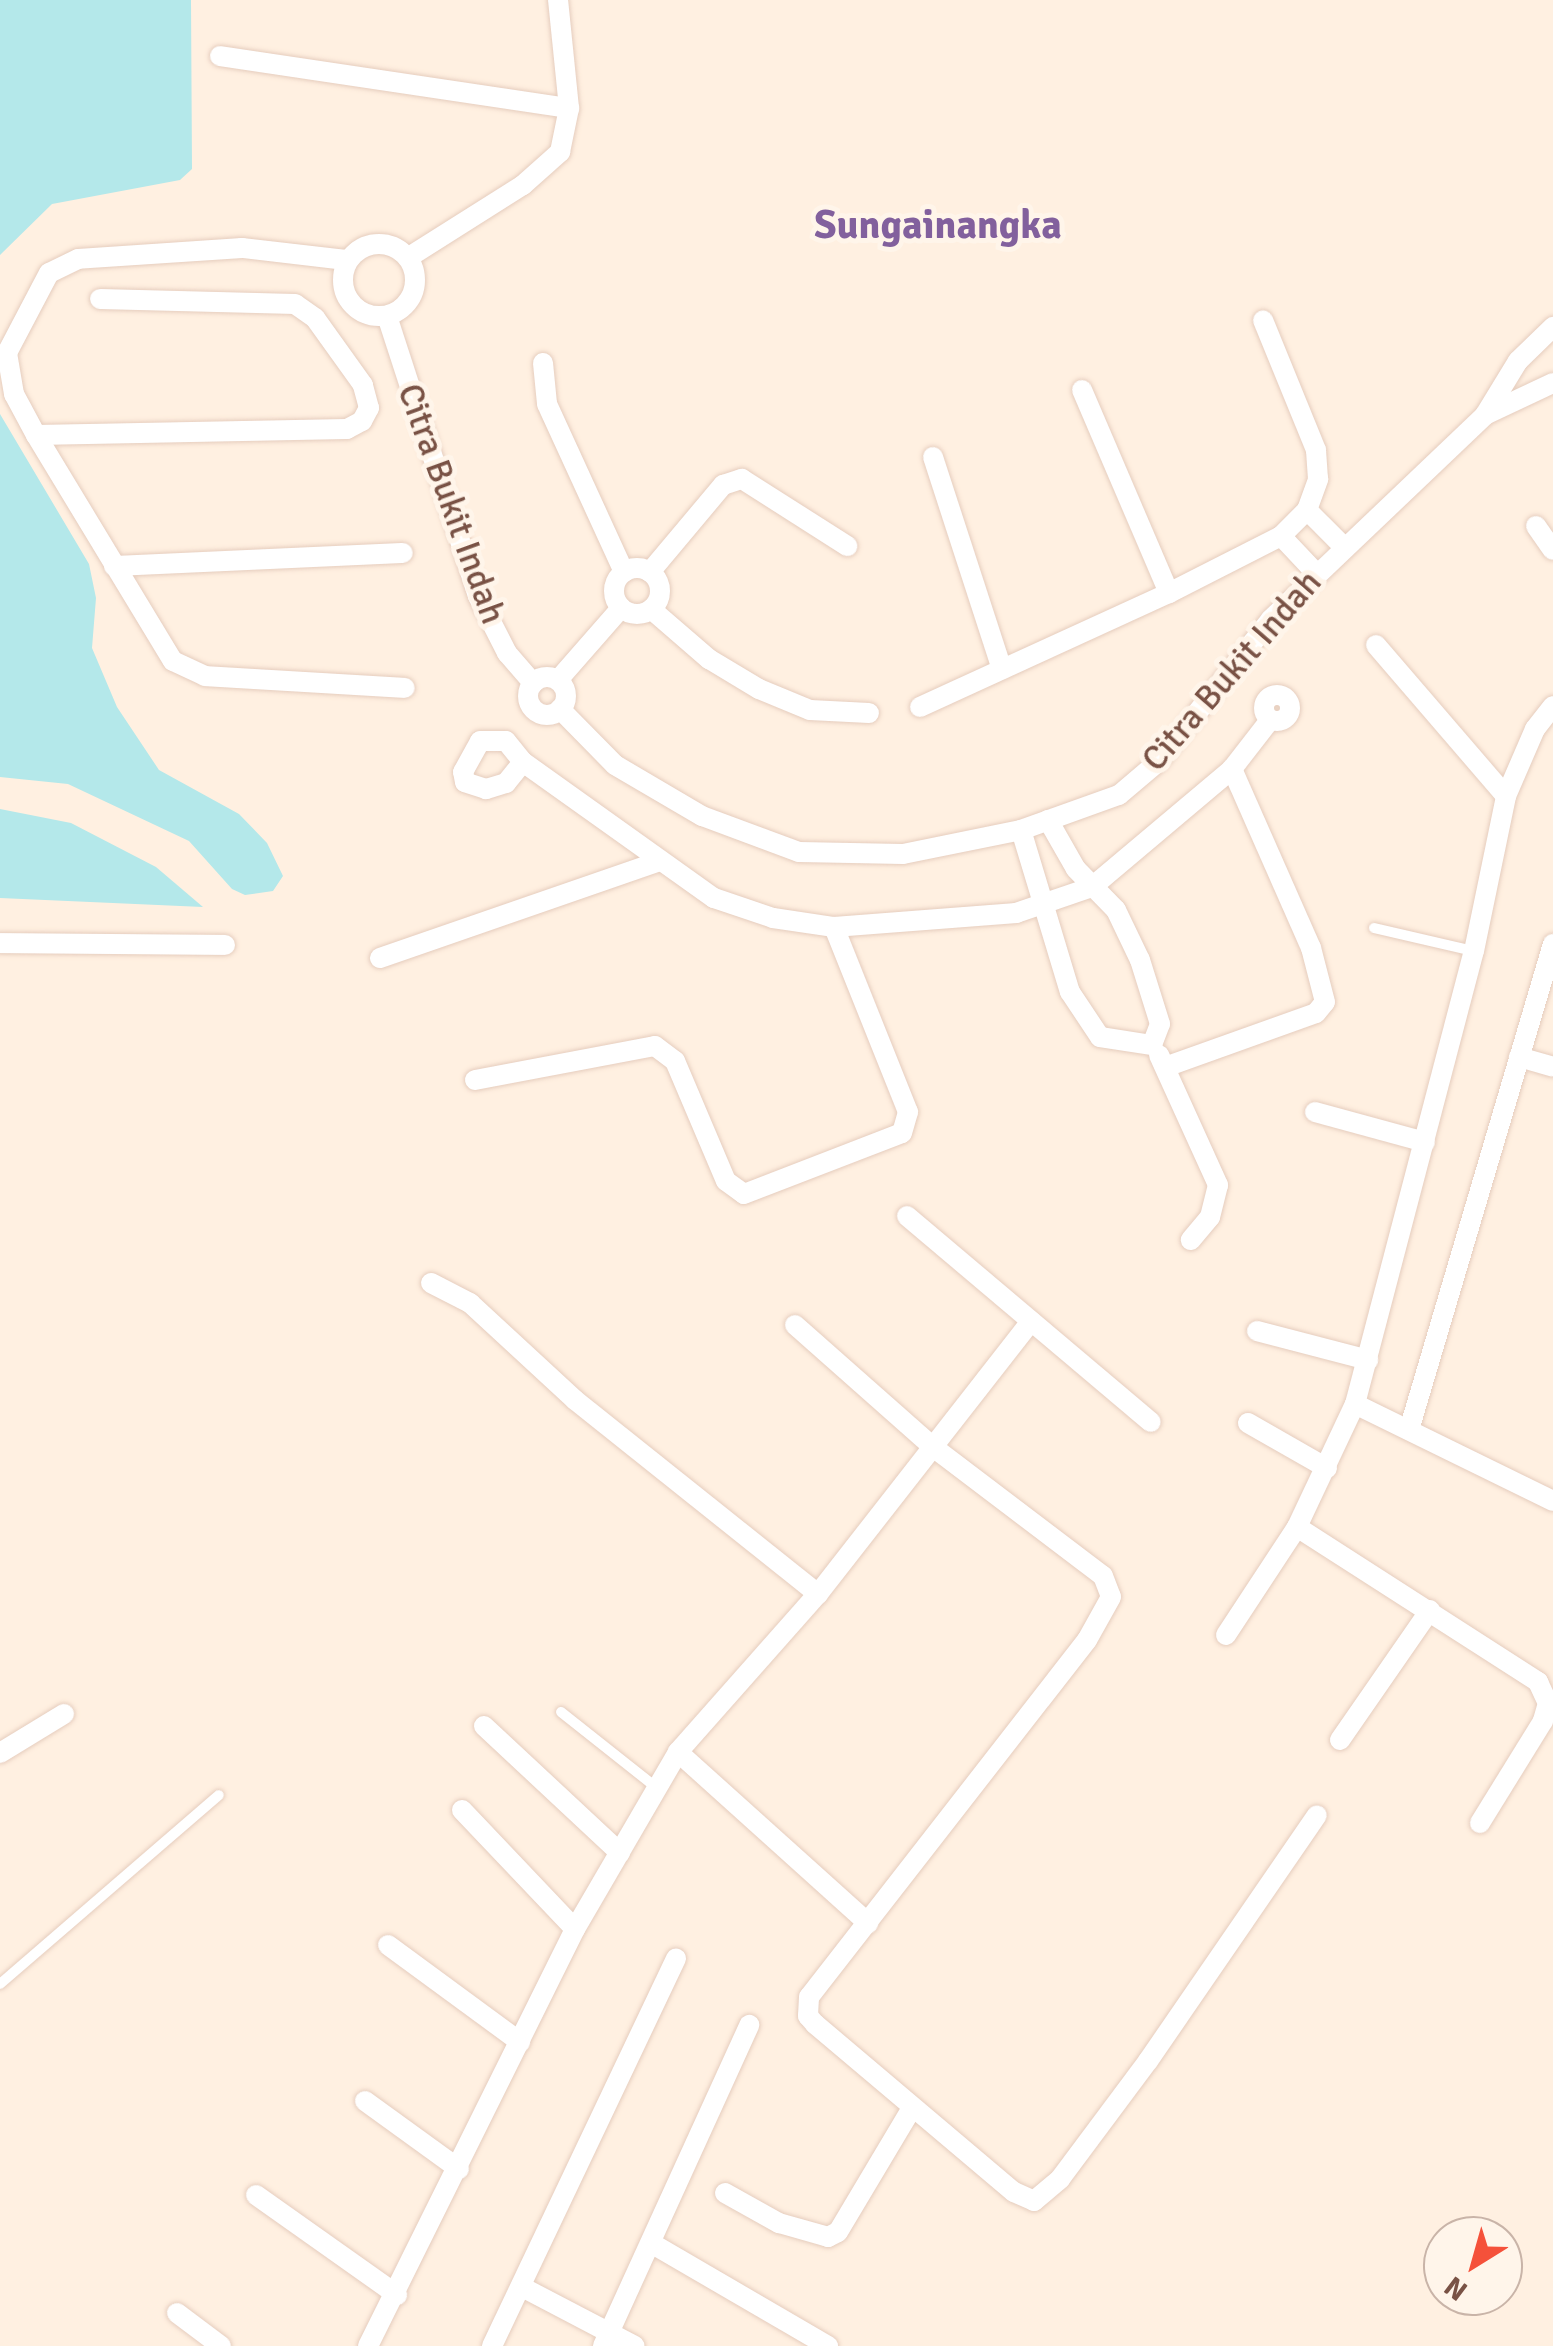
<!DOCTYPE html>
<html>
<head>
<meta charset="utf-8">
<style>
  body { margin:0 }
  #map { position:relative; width:1553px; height:2346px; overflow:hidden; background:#fff0e1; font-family:Signika,sans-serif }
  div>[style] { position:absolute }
  .water>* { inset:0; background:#b4e8ea }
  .roads { filter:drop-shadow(0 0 2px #e6cdbe) drop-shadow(0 0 2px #e6cdbe) }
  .service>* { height:10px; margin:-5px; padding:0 5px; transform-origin:5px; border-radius:5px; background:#fff }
  .minor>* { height:20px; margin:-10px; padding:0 10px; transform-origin:10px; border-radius:10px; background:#fff }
  .minor>.ring { margin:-10px; padding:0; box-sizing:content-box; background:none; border:20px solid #fff; border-radius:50% }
  span { translate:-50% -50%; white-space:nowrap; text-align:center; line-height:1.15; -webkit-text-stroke:10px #fff5ea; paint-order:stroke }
  .street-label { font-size:35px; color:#795245 }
  .quarter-label { font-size:40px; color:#82609d; font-weight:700 }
  .north { position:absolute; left:1423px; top:2216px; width:100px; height:100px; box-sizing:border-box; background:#fff5ea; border:2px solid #c9b4a8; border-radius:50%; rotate:217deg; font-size:28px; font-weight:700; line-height:40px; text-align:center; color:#795245 }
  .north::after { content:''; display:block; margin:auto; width:35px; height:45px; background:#f5513a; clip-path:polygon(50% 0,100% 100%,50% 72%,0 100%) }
</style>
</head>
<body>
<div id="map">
  <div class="water">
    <i style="clip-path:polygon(0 0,191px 0,192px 169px,180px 180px,52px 204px,0 255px)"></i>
    <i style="clip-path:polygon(0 414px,89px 564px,96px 598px,92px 648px,117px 707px,159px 770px,239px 814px,267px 843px,283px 876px,273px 891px,245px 895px,232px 889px,189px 841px,68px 784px,0 777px)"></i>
    <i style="clip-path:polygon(0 809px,71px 823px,156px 867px,203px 907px,0 898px)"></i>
  </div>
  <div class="roads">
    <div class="service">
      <i style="left:1374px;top:928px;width:103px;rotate:13deg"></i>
      <i style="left:561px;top:1712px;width:122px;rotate:38.4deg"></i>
      <i style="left:0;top:1984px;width:289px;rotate:-40.8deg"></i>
    </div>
    <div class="minor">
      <i style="left:220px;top:56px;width:353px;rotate:8.5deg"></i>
      <i class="ring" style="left:343px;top:244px;width:52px;height:52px"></i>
      <i style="left:409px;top:257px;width:135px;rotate:-32.3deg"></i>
      <i style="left:523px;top:185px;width:50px;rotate:-41.7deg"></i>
      <i style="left:560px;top:152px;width:45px;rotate:-78.4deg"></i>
      <i style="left:569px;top:108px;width:109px;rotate:-95.8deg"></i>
      <i style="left:346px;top:260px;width:105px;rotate:-173.4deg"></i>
      <i style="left:242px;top:248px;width:164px;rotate:176.2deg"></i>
      <i style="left:78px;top:259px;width:32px;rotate:154deg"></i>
      <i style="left:49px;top:273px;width:90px;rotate:117.7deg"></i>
      <i style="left:7px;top:353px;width:42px;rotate:80.3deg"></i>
      <i style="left:14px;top:394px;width:47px;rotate:61.8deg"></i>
      <i style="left:36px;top:435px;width:264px;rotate:58.8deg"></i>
      <i style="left:173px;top:661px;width:35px;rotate:25deg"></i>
      <i style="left:205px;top:676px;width:200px;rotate:3.4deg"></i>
      <i style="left:387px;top:316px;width:294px;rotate:72deg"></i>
      <i style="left:478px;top:596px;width:64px;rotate:63deg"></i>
      <i style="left:507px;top:653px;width:40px;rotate:49deg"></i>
      <i style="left:543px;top:363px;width:41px;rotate:84.4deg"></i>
      <i style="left:547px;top:404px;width:185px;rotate:65.4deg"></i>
      <i style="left:1082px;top:390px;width:221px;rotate:66.8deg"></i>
      <i style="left:1485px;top:415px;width:75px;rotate:-25.2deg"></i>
      <i style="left:36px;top:435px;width:311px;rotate:-1.1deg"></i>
      <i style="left:347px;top:429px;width:17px;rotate:-28deg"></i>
      <i style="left:362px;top:421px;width:15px;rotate:-62deg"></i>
      <i style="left:369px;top:408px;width:24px;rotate:-105deg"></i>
      <i style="left:363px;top:385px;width:82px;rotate:-125.6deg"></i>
      <i style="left:315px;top:318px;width:24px;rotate:-145deg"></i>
      <i style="left:295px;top:304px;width:195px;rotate:-178.5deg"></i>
      <i style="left:933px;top:457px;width:223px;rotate:72deg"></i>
      <i style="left:1307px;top:510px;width:51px;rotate:45deg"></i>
      <i style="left:1536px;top:526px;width:29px;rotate:55deg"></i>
      <i style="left:1281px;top:536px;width:51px;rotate:46.6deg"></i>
      <i style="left:114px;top:566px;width:289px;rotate:-2.6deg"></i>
      <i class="ring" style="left:614px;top:568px;width:26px;height:26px"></i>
      <i style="left:650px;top:572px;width:114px;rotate:-50deg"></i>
      <i style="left:723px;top:485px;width:20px;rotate:-18deg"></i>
      <i style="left:742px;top:479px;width:125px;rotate:32.5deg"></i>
      <i style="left:651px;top:609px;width:77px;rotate:40.8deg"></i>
      <i style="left:709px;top:659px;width:58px;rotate:31deg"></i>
      <i style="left:759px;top:689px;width:55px;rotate:22.4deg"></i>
      <i style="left:810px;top:710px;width:59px;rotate:2.9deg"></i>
      <i style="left:1376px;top:645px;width:199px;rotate:49.3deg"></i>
      <i class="ring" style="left:528px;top:677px;width:18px;height:18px"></i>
      <i style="left:558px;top:680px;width:96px;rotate:-48.8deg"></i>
      <i class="ring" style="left:1264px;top:695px;width:6px;height:6px"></i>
      <i style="left:920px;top:707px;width:274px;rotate:-24.6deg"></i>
      <i style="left:1169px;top:593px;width:126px;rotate:-27deg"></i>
      <i style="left:1281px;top:536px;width:37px;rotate:-45deg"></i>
      <i style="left:1307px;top:510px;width:33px;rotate:-70deg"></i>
      <i style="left:1318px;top:479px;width:29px;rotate:-94deg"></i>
      <i style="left:1316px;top:450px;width:140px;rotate:-112.2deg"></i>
      <i style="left:560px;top:709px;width:78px;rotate:45.5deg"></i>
      <i style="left:615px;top:765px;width:101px;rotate:30.4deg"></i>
      <i style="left:702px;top:816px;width:103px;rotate:20.4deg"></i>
      <i style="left:799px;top:852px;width:104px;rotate:1.1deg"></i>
      <i style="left:903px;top:854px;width:120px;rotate:-11.5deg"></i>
      <i style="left:1021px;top:830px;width:104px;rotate:-19.7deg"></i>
      <i style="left:1119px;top:795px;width:52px;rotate:-40.4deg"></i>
      <i style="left:1159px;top:761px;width:181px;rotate:-51.7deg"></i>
      <i style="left:1271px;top:619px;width:296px;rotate:-43.6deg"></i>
      <i style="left:1485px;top:415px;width:63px;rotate:-58.6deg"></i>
      <i style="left:1518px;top:361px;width:49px;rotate:-44.2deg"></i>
      <i style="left:523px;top:762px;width:27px;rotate:129deg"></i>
      <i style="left:506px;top:783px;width:21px;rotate:163deg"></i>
      <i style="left:486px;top:789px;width:22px;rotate:-162deg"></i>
      <i style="left:465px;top:782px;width:10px;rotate:-101deg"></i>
      <i style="left:463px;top:772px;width:35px;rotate:-61deg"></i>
      <i style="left:480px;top:741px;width:26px"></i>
      <i style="left:506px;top:741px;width:27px;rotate:51deg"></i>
      <i style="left:523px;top:762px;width:234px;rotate:35.5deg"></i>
      <i style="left:714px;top:898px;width:62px;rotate:18.7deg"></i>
      <i style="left:773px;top:918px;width:62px;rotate:8.4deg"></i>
      <i style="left:834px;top:927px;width:183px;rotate:-4.4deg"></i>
      <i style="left:1016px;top:913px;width:80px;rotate:-18.9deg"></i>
      <i style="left:1092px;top:887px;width:183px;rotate:-40.1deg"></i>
      <i style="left:1232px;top:769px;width:62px;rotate:-52.2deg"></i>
      <i style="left:1048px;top:820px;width:56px;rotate:60.3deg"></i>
      <i style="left:1076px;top:869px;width:57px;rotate:45.7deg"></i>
      <i style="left:1116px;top:910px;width:55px;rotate:64.4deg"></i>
      <i style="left:1140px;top:960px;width:67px;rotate:72.6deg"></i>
      <i style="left:1160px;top:1024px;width:22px;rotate:111deg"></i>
      <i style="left:1021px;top:830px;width:169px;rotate:73.2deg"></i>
      <i style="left:1070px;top:992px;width:54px;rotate:56.3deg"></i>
      <i style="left:1100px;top:1037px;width:53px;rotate:8.7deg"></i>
      <i style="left:0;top:943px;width:225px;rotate:0.5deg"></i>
      <i style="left:380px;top:958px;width:296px;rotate:-19.1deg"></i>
      <i style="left:1159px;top:1055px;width:143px;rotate:65.6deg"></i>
      <i style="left:1218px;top:1185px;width:33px;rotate:104deg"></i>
      <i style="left:1210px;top:1217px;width:30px;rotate:130deg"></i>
      <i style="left:1519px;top:1057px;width:35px;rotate:16deg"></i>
      <i style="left:1168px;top:1066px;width:157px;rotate:-19.7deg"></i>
      <i style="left:1316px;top:1013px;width:14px;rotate:-51deg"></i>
      <i style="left:1325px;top:1002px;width:56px;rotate:-104.5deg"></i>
      <i style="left:1311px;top:948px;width:196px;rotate:-113.8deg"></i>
      <i style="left:475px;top:1080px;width:183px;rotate:-10.7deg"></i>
      <i style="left:655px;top:1046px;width:25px;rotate:37deg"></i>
      <i style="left:675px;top:1061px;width:130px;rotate:67deg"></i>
      <i style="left:726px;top:1181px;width:22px;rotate:36deg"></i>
      <i style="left:744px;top:1194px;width:169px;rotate:-21.1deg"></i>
      <i style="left:902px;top:1133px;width:22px;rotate:-74deg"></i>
      <i style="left:908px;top:1112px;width:199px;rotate:-111.8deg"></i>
      <i style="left:1315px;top:1112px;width:114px;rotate:15.3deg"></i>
      <i style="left:907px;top:1216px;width:319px;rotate:40.2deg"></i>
      <i style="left:431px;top:1283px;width:44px;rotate:27.1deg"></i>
      <i style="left:470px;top:1303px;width:143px;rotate:42.7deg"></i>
      <i style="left:575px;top:1400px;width:311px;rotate:38.6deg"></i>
      <i style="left:795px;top:1325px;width:184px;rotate:41.5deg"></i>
      <i style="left:933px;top:1447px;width:213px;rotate:37.2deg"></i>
      <i style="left:1103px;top:1576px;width:22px;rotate:69deg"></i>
      <i style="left:1111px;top:1597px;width:49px;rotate:119.2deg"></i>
      <i style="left:1087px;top:1640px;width:452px;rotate:127.9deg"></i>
      <i style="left:809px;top:1997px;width:19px;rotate:93deg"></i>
      <i style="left:808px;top:2016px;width:11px;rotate:49deg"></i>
      <i style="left:815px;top:2024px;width:260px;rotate:40.2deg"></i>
      <i style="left:1014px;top:2192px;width:22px;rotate:24deg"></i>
      <i style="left:1034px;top:2201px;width:34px;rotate:-40deg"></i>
      <i style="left:1060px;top:2179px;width:147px;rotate:-53.3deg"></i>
      <i style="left:1148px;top:2061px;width:298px;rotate:-55.5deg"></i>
      <i style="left:1257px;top:1331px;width:115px;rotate:14.6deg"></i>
      <i style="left:1355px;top:1404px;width:220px;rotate:26.1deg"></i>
      <i style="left:1248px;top:1423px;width:91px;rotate:29.7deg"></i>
      <i style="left:1409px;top:1430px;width:507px;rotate:-73.5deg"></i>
      <i style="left:1297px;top:1527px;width:287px;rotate:32.7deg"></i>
      <i style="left:1538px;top:1682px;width:23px;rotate:65deg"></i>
      <i style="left:1548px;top:1703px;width:19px;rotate:106deg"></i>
      <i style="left:1543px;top:1721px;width:120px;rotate:121.7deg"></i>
      <i style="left:1226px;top:1635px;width:129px;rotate:-56.7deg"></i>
      <i style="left:1297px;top:1527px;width:136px;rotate:-64.8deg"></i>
      <i style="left:1355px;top:1404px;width:468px;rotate:-75.3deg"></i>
      <i style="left:1474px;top:951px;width:158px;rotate:-78.3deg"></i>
      <i style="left:1506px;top:796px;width:73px;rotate:-66.6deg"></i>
      <i style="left:1535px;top:729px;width:29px;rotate:-52deg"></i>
      <i style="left:484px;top:1726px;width:186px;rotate:43deg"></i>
      <i style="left:1340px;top:1740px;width:158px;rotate:-55.3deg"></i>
      <i style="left:678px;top:1752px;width:256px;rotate:42deg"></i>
      <i style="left:0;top:1753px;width:75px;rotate:-31.4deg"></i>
      <i style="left:462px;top:1810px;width:164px;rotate:46.5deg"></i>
      <i style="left:388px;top:1945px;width:164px;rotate:36.3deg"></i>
      <i style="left:365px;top:2101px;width:116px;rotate:35.9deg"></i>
      <i style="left:725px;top:2193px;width:62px;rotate:29.1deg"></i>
      <i style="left:779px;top:2223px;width:51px;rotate:15.9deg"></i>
      <i style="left:828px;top:2237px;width:11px;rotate:-27deg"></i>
      <i style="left:838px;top:2232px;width:144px;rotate:-59.2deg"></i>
      <i style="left:256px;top:2195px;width:173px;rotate:35.3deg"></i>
      <i style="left:651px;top:2243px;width:205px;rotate:30.2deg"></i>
      <i style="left:522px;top:2287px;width:127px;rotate:27.6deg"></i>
      <i style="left:177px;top:2313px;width:55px;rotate:36.9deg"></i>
      <i style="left:368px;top:2346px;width:466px;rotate:-63.6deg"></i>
      <i style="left:575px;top:1929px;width:205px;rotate:-59.8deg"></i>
      <i style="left:678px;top:1752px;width:211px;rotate:-48.5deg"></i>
      <i style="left:818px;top:1594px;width:346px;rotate:-52deg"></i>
      <i style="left:492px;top:2346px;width:429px;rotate:-64.6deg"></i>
      <i style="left:603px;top:2346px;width:353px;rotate:-65.5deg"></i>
    </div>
  </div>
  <div class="street-label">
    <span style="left:451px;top:504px;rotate:70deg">Citra Bukit Indah</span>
    <span style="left:1232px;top:671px;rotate:-49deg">Citra Bukit Indah</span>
  </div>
  <div class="quarter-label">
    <span style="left:938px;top:225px">Sungainangka</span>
  </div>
  <div class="north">N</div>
</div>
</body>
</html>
